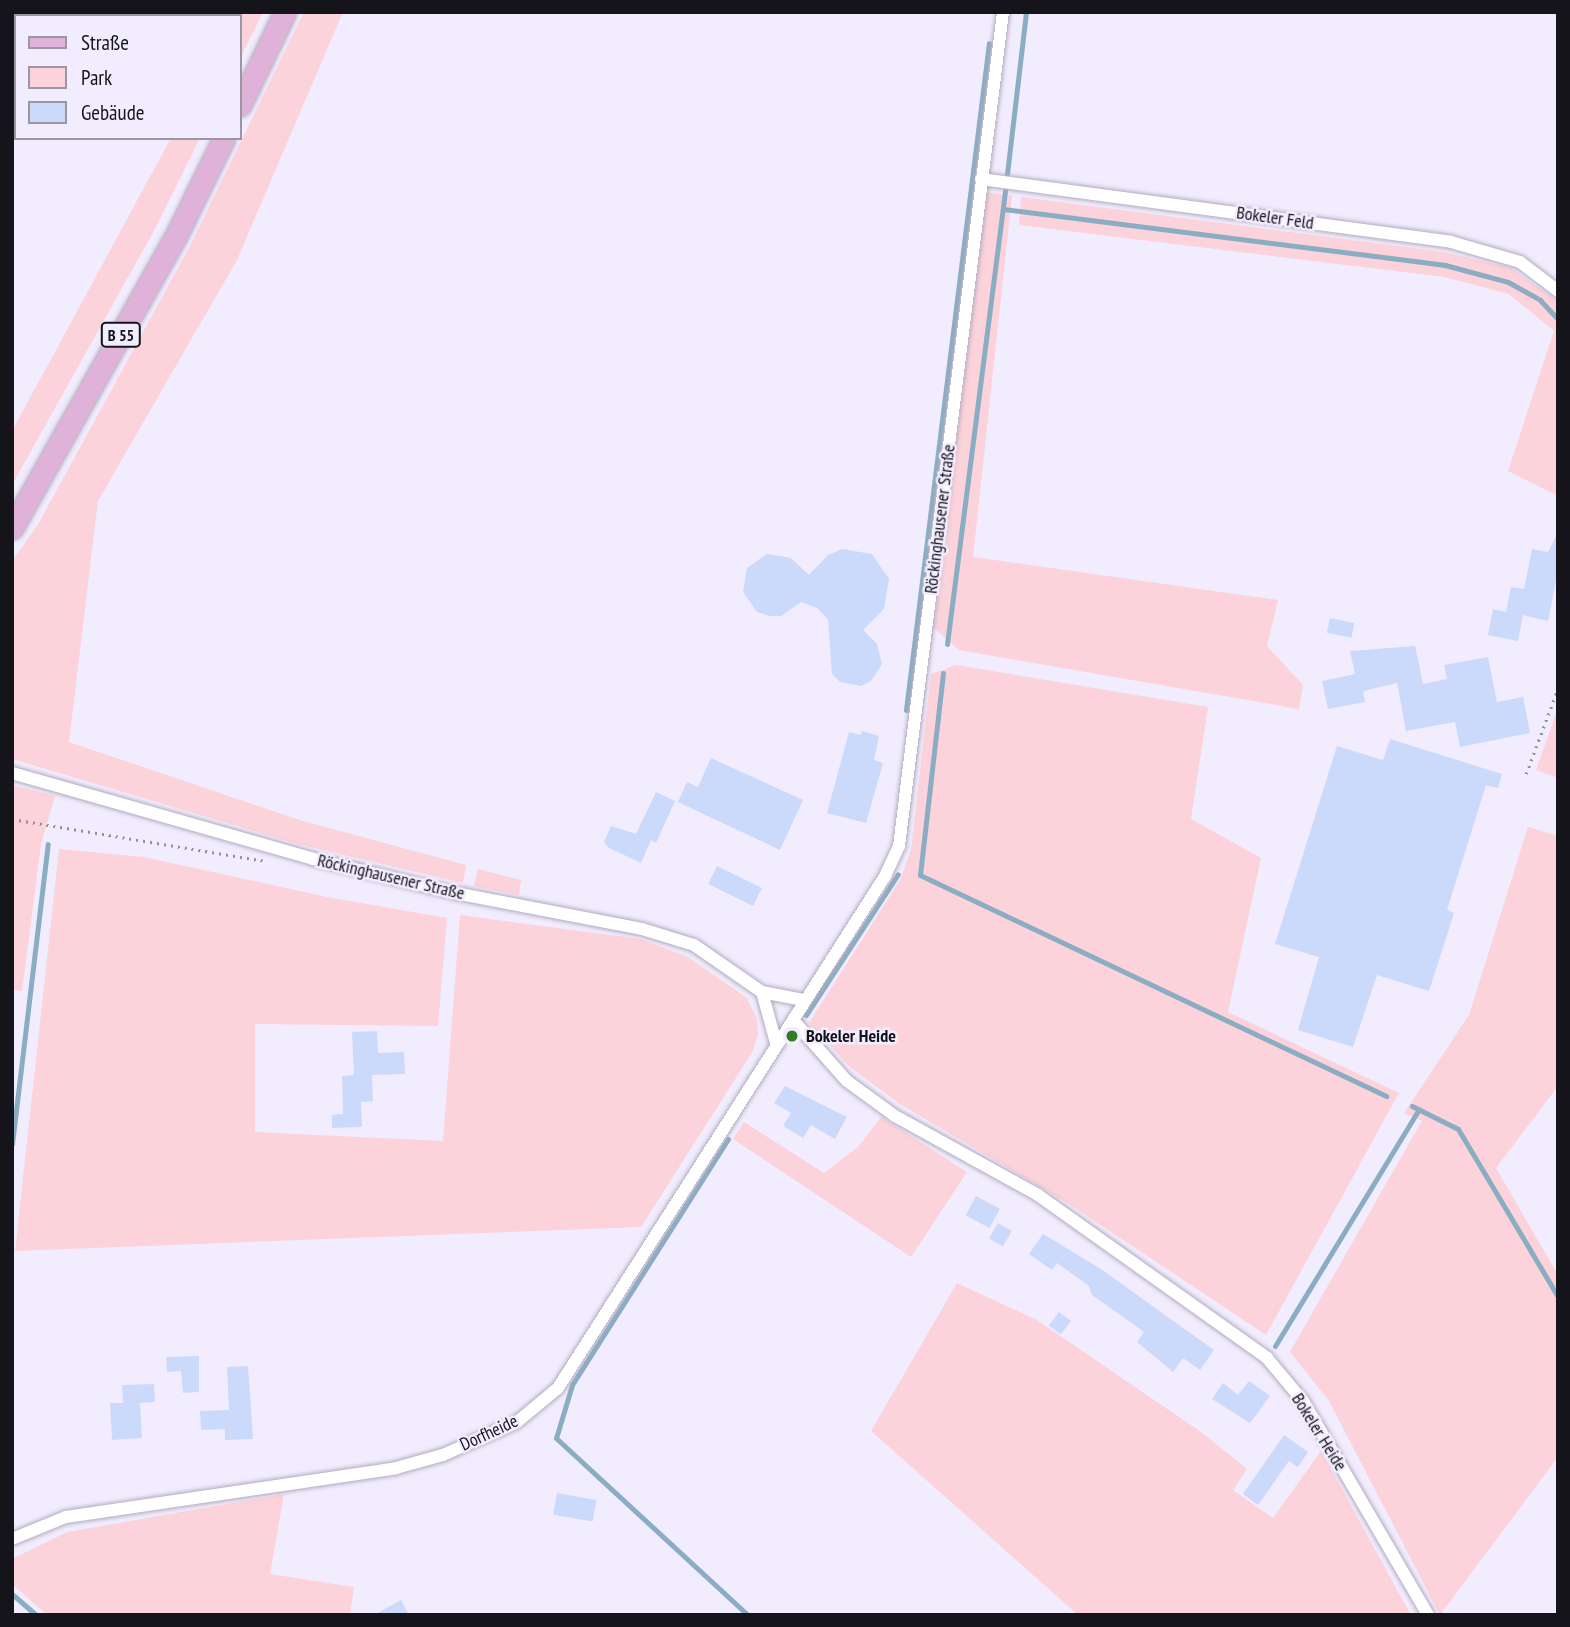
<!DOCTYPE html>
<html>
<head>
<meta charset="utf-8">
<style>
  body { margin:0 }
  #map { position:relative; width:1570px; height:1627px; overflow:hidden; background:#f2edfe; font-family:"PT Sans Narrow",sans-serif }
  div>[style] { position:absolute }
  .green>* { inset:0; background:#fcd2db }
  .stream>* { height:5px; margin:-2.5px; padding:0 2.5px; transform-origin:2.5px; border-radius:2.5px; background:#8aadc4 }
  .building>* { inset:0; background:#cbd9fb; transform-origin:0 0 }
  .path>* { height:2.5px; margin-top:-1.25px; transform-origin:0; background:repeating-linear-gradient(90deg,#94909d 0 2px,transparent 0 7px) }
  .roads { filter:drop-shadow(0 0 2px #b2abbf) drop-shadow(0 0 2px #b2abbf) }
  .street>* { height:12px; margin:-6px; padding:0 6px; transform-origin:6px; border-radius:6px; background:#fff }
  .primary>* { height:21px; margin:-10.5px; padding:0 10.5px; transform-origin:10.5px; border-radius:10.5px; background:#e0b2d9 }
  .dots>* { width:19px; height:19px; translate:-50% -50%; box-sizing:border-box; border:4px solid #f2edfe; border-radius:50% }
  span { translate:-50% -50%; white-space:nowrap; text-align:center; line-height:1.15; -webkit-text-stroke:5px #f2edfe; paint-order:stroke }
  .shield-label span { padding:2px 5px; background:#f2edfe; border:2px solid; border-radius:5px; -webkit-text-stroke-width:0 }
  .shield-label { font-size:16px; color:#16141b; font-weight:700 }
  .street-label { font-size:18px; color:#16141b }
  .poi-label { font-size:18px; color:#16141b; font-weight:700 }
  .left { translate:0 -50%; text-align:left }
  .frame { position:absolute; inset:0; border:14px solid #16141b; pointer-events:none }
  .legend { position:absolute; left:14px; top:14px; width:228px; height:126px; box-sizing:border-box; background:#f2edfe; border:2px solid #9a96a3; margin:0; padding:9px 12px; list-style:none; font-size:21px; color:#16141b }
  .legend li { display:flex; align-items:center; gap:14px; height:35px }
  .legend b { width:35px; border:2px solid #9a96a3 }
</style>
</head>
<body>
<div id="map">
  <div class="green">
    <i style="clip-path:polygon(225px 12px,263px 12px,240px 59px,240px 16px,223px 16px)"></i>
    <i style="clip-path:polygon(304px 12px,343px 12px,237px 260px,98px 501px,69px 742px,303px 821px,466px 865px,463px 883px,298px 844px,12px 759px,12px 561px,37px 526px,190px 246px)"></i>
    <i style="clip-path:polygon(171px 138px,200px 138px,155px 229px,12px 485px,12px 431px)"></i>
    <i style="clip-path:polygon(986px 192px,1012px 196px,973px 557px,1278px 600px,1267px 646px,1303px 685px,1299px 709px,959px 650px,934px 628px)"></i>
    <i style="clip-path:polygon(1021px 197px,1444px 252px,1511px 268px,1558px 301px,1558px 496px,1508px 471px,1554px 331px,1509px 294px,1444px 277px,1019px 225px)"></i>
    <i style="clip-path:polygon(956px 665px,1208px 707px,1191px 819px,1261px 858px,1228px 1012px,1399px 1093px,1266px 1335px,1069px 1204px,900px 1104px,851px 1068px,809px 1023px,900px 880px,911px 850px,931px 674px)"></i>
    <i style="clip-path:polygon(1558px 708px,1558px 778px,1536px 770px)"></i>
    <i style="clip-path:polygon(12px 785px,55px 796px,41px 844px,22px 991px,12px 990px)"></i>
    <i style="clip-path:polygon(1528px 827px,1558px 836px,1558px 1086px,1496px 1168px,1558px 1275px,1558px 1457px,1440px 1615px,1329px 1401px,1290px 1352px,1422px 1121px,1404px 1113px,1469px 1015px)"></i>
    <i style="clip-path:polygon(59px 849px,144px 857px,327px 897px,447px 918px,438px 1026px,255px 1024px,255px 1132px,443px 1141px,460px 915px,640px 939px,688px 957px,747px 998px,757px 1019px,758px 1034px,753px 1051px,641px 1227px,15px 1251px)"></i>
    <i style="clip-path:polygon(478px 869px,521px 880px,519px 895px,474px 886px)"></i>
    <i style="clip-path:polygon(881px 1117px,967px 1172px,911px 1257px,733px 1139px,744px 1122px,824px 1173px,858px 1147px)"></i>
    <i style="clip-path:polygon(957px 1283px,1037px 1320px,1201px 1432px,1247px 1469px,1233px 1490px,1273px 1518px,1321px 1451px,1411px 1615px,1078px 1615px,871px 1431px)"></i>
    <i style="clip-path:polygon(284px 1494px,270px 1574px,354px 1587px,350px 1615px,47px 1615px,12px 1584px,12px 1559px,67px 1532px)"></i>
  </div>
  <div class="stream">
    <i style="left:1007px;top:174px;width:163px;rotate:-83.3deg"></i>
    <i style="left:1003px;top:209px;width:446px;rotate:7.2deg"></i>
    <i style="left:1445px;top:265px;width:65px;rotate:15.1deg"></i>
    <i style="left:1508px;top:282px;width:37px;rotate:29deg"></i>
    <i style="left:1540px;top:300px;width:26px;rotate:47deg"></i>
    <i style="left:947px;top:644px;width:457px;rotate:-82.7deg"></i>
    <i style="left:943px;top:673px;width:203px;rotate:96.5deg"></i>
    <i style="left:920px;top:875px;width:516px;rotate:25.37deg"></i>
    <i style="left:906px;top:710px;width:672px;rotate:-82.91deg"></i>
    <i style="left:806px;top:1015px;width:168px;rotate:-56.9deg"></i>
    <i style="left:1412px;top:1106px;width:51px;rotate:26.6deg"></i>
    <i style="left:1458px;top:1129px;width:196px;rotate:59.2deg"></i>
    <i style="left:728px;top:1139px;width:291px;rotate:122.4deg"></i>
    <i style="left:572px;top:1385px;width:55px;rotate:106.8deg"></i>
    <i style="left:556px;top:1438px;width:261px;rotate:42.7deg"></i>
    <i style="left:12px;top:1144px;width:302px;rotate:-83.2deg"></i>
    <i style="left:1275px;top:1346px;width:277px;rotate:-58.7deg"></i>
    <i style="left:12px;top:1594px;width:32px;rotate:41deg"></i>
  </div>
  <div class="building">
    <i style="clip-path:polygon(1558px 532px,1558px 570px,1548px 621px,1523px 615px,1518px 641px,1488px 635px,1493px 609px,1506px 612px,1511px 587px,1524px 589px,1532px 549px,1548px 552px)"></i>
    <i style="clip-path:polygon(842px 549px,872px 554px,889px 579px,884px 609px,863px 630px,877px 644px,882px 664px,871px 681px,861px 686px,840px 682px,832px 674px,828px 619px,817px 608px,801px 602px,781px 616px,769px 616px,757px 612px,743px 592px,747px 568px,767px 554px,791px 558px,809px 575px,828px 555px)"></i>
    <i style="left:1330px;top:618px;width:25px;height:15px;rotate:12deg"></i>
    <i style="clip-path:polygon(1415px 646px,1423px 684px,1447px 679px,1444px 665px,1488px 657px,1497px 702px,1523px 697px,1530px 733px,1460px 747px,1455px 722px,1406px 731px,1397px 683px,1363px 691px,1365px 702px,1328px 709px,1322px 681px,1355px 674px,1350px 651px)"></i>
    <i style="clip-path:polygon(862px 731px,879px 736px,874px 760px,883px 763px,866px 823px,827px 813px,849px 732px,861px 735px)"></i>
    <i style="clip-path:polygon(1390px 739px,1502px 774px,1498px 788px,1486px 785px,1447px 910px,1454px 913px,1429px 991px,1377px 975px,1353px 1047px,1298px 1030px,1319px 957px,1275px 944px,1337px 746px,1383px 760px)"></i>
    <i style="clip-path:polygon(711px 758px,803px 800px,780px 850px,678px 802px,687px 782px,698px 787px)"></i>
    <i style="clip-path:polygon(656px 792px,675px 801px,656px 843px,651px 840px,641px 863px,609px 848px,604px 842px,611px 826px,636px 834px)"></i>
    <i style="left:717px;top:866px;width:50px;height:20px;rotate:26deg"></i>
    <i style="clip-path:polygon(377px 1031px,378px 1053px,404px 1052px,405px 1074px,372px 1075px,373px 1101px,361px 1102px,362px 1127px,332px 1128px,332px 1115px,343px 1114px,342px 1076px,354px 1075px,352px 1032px)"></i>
    <i style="clip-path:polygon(785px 1086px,847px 1117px,835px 1139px,811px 1125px,803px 1138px,783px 1126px,791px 1113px,774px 1103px)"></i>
    <i style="left:976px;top:1196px;width:27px;height:22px;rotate:28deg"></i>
    <i style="left:998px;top:1223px;width:16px;height:18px;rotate:30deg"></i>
    <i style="clip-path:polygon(1043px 1234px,1101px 1269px,1214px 1350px,1200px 1370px,1183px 1358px,1173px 1372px,1137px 1342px,1144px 1332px,1092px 1295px,1089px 1286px,1057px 1263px,1052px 1270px,1029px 1254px)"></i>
    <i style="left:1059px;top:1312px;width:15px;height:17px;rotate:37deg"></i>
    <i style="clip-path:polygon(199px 1356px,199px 1392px,183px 1393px,181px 1371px,167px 1372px,166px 1357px)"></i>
    <i style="clip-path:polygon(248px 1366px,253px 1439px,225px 1440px,225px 1429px,201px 1430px,200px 1411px,229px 1410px,227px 1367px)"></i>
    <i style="clip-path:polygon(1249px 1381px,1270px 1396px,1250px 1423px,1212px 1399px,1223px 1383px,1238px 1395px)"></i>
    <i style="clip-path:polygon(154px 1384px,155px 1402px,140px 1403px,142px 1438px,112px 1440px,110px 1403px,123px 1403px,122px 1385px)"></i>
    <i style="clip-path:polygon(1284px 1435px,1308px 1452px,1298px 1467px,1289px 1461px,1258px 1505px,1243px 1494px)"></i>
    <i style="left:557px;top:1493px;width:40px;height:22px;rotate:10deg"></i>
    <i style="clip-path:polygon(401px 1600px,409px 1615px,374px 1615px)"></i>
  </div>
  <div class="path">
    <i style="left:1526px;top:774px;width:92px;rotate:-69.6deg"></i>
    <i style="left:12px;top:819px;width:256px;rotate:9.4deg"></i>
  </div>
  <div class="roads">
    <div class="street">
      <i style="left:981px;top:179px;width:474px;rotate:7.6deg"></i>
      <i style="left:1451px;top:242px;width:72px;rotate:16.2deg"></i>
      <i style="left:1520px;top:262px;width:48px;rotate:37.3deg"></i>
      <i style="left:12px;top:773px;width:313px;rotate:15.9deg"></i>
      <i style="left:313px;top:859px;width:146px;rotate:13.5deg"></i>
      <i style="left:455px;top:893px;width:190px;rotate:10.9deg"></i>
      <i style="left:642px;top:929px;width:54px;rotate:17.1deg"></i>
      <i style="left:694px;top:945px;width:83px;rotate:34.7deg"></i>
      <i style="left:762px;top:992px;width:42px;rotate:11deg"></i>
      <i style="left:762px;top:992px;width:53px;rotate:74.6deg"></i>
      <i style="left:793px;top:1020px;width:81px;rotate:48.5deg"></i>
      <i style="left:847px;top:1081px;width:59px;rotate:36.1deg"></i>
      <i style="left:895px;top:1116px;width:163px;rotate:28.9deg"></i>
      <i style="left:1038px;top:1195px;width:281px;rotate:35.4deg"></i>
      <i style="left:1267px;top:1358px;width:56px;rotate:50.1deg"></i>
      <i style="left:1303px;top:1401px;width:248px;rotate:59.7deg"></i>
      <i style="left:12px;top:1539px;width:58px;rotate:-22.2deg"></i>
      <i style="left:66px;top:1517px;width:334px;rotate:-8.4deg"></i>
      <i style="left:396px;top:1468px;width:49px;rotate:-15.5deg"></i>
      <i style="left:443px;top:1455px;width:81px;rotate:-24deg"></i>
      <i style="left:517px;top:1422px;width:53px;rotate:-39.7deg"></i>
      <i style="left:558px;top:1388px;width:608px;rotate:-57.43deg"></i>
      <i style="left:885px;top:876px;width:33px;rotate:-65deg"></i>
      <i style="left:899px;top:846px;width:840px;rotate:-82.89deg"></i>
    </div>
    <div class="primary">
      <i style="left:240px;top:105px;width:103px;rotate:-64.2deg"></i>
      <i style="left:12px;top:528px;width:333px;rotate:-60.7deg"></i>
      <i style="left:175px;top:238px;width:111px;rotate:-63.9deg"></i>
    </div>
  </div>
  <div class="dots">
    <i style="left:792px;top:1036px;background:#337b20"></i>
  </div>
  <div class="shield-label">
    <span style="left:121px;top:335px">B 55</span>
  </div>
  <div class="street-label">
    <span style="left:1275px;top:218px;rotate:8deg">Bokeler Feld</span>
    <span style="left:940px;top:519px;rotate:-83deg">Röckinghausener Straße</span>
    <span style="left:391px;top:877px;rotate:13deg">Röckinghausener Straße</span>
    <span style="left:1319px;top:1432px;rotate:58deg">Bokeler Heide</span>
    <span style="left:489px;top:1433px;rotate:-25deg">Dorfheide</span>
  </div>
  <div class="poi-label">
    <span class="left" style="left:806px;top:1036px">Bokeler Heide</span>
  </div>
  <div class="frame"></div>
  <ul class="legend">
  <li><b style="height:9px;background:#e0b2d9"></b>Straße</li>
  <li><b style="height:19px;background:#fcd2db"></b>Park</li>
  <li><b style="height:19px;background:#cbd9fb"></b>Gebäude</li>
  </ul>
</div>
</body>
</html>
